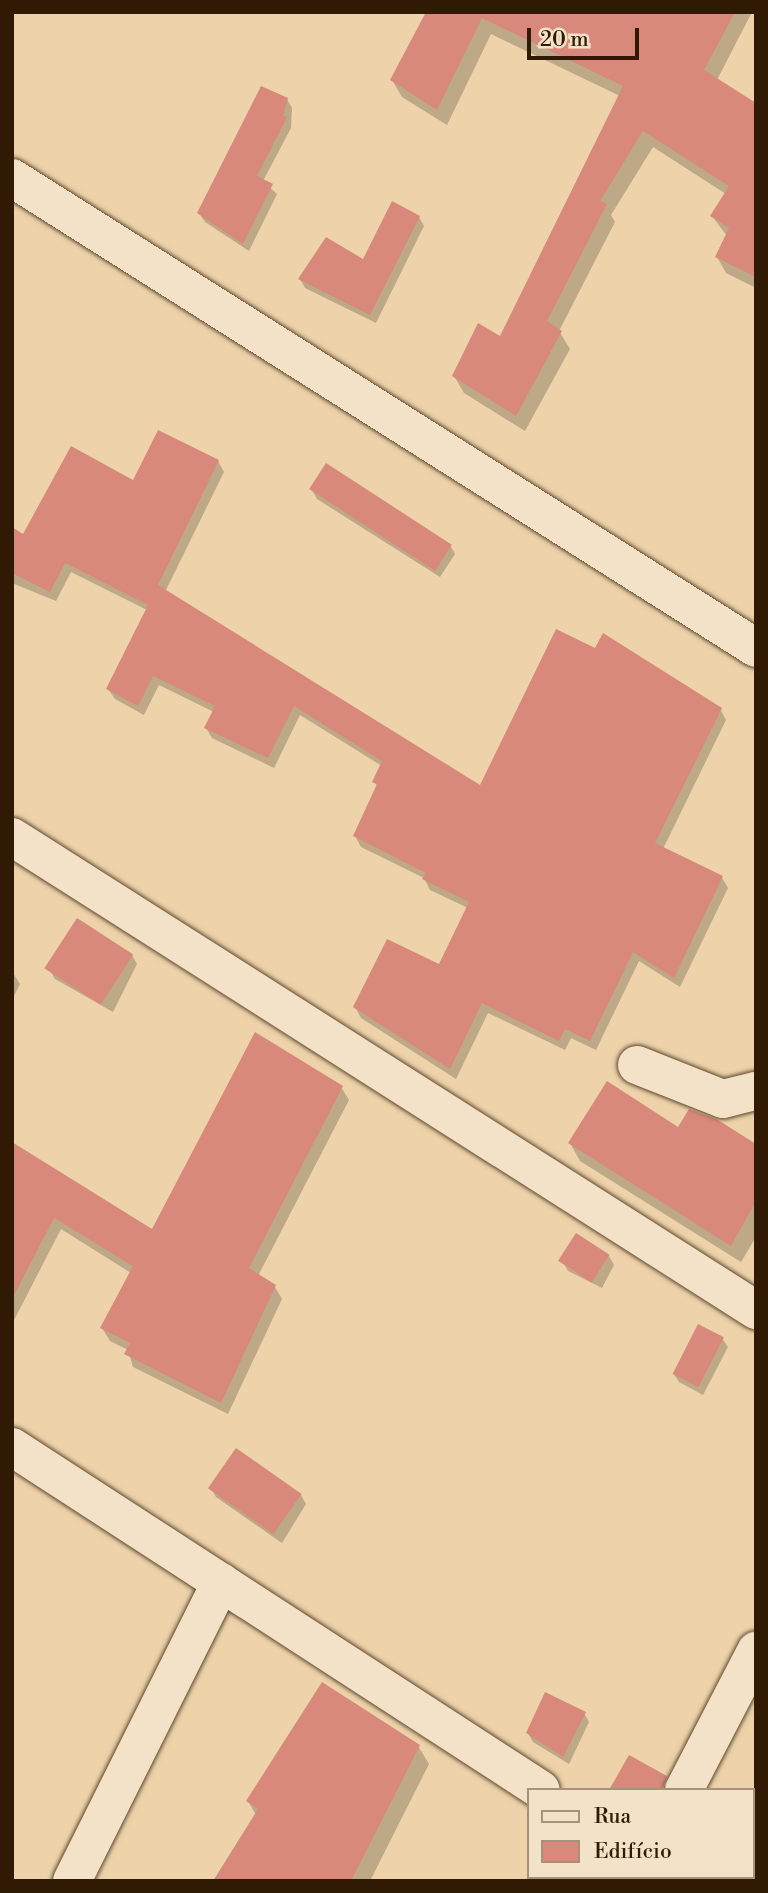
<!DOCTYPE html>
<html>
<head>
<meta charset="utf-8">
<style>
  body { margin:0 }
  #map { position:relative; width:768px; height:1893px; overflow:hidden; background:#edd2aa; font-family:"Libre Bodoni",serif }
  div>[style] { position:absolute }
  .shadow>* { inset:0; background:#0003 }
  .building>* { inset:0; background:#d8897b; transform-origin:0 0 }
  .roads { filter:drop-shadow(0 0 2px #5f482d) drop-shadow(0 0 2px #5f482d) }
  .minor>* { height:38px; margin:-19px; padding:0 19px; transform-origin:19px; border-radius:19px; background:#f3e2c8 }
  span { translate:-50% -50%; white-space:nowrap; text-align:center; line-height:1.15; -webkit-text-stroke:5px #f3e2c8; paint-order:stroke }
  .frame { position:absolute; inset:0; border:14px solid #301a03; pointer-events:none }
  .legend { position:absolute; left:527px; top:1788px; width:228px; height:91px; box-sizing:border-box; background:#f3e2c8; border:2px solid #a59279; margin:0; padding:9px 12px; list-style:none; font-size:21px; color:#301a03 }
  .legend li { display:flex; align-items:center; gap:14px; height:35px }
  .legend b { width:35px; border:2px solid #a59279 }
  .scale { position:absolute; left:527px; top:28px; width:112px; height:32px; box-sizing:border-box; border:4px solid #301a03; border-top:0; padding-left:9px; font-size:21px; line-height:24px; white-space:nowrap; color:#301a03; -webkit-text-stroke:5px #f3e2c8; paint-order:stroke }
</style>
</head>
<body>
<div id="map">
  <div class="shadow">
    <i style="clip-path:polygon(428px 12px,752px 12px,717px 80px,756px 105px,756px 288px,726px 273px,717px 257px,727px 236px,712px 216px,726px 194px,653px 147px,611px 215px,615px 222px,559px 331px,570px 349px,525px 431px,464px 393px,454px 376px,501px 338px,620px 96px,491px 34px,447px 125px,402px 97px,392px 80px)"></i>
    <i style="clip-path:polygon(287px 99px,292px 108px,291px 128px,263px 181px,277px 194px,249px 251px,205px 222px,199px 213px)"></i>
    <i style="clip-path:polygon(419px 217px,424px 226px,376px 323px,305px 288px,300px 279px,364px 261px)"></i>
    <i style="clip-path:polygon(218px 461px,224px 472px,165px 592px,481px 787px,720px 709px,726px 720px,663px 849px,722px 878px,728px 888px,680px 987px,639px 961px,596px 1050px,571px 1038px,565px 1050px,488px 1013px,456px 1079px,361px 1018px,355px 1007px,440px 966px,468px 908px,430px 890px,424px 878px,361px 847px,355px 836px,378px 787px,374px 782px,382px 766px,300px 715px,274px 768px,212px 738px,206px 728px,214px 712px,159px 685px,144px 715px,115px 699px,108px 689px,147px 610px,71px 572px,56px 601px,12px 583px,12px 530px,24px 537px,134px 482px)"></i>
    <i style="clip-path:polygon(312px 490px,450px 545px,455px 554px,440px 577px,317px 499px)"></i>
    <i style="clip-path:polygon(132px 955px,137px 964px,113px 1012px,55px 979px,50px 970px)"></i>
    <i style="clip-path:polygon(12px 971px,20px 984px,12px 1000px)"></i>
    <i style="clip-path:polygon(341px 1087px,349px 1100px,258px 1276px,275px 1287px,282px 1299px,228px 1414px,133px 1367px,128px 1350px,110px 1341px,102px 1328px,131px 1273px,61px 1229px,12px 1324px,12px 1143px,153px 1231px)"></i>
    <i style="clip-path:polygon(679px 1129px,756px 1146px,756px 1237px,741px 1262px,580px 1161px,570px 1143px)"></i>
    <i style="clip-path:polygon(609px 1256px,614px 1265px,602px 1288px,568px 1271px,563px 1262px)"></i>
    <i style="clip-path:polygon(722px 1338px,728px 1347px,703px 1395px,679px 1382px,674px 1374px)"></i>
    <i style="clip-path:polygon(211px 1488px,301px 1495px,306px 1504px,282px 1543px,216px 1497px)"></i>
    <i style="clip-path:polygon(584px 1713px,589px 1722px,569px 1764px,533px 1742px,528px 1733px)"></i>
    <i style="clip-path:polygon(418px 1746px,429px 1764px,370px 1881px,215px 1881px,256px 1815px,248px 1801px)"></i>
  </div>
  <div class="building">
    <i style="clip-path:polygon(426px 12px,735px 12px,704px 70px,756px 103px,756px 277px,715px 257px,729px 228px,710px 216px,729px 186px,643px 131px,600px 201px,607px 204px,547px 321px,562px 331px,516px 416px,452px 376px,478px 323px,500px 336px,623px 86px,482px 18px,437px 110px,390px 80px)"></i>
    <i style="clip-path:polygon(261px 86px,288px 98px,283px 116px,287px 117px,257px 176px,273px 184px,243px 244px,197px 213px)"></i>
    <i style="clip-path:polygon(392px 201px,420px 216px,370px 315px,298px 279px,326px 237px,363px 259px)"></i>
    <i style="clip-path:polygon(158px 430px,219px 460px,158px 585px,480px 785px,556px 629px,595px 648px,603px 633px,722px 708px,655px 843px,723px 876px,674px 978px,633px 952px,590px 1041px,565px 1029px,559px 1041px,482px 1003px,450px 1069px,353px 1007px,387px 939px,439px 964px,469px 902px,422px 879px,426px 873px,353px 836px,377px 784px,372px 782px,382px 761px,294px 706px,268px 758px,204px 728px,215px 706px,153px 676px,138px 706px,106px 689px,148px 605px,65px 563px,50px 592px,12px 573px,12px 527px,23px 534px,71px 446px,133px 480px)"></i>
    <i style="left:326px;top:463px;width:150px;height:31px;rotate:33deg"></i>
    <i style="left:77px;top:918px;width:67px;height:60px;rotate:33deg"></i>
    <i style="clip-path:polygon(255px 1032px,343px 1086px,249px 1268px,276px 1285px,221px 1403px,124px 1354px,130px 1343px,100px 1328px,133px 1266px,54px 1218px,12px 1299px,12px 1142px,152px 1229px)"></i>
    <i style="clip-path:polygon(607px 1081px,678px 1127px,689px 1109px,718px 1120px,756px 1144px,756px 1201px,731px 1246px,568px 1143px)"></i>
    <i style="left:576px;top:1233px;width:40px;height:33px;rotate:33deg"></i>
    <i style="left:698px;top:1324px;width:29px;height:56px;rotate:27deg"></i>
    <i style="left:236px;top:1448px;width:80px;height:49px;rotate:35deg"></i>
    <i style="clip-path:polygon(322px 1682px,420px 1745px,351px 1881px,213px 1881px,258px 1809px,246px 1801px)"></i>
    <i style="clip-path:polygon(545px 1692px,586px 1712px,563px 1757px,526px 1733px)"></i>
    <i style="clip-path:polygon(629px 1755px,667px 1776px,662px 1790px,609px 1790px)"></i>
  </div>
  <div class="roads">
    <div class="minor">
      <i style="left:12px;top:178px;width:880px;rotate:32.28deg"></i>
      <i style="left:12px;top:837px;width:882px;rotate:32.45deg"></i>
      <i style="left:637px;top:1065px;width:92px;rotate:21.6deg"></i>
      <i style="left:723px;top:1099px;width:34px;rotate:-14deg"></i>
      <i style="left:12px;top:1447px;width:630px;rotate:32.96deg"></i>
      <i style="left:684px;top:1790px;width:157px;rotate:-62.6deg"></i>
      <i style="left:72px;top:1881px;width:334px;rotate:-63.5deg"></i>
      <i style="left:638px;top:1881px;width:4px;rotate:-63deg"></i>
    </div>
  </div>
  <div class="frame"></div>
  <ul class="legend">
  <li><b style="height:9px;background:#f3e2c8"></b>Rua</li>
  <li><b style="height:19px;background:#d8897b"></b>Edifício</li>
  </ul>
  <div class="scale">20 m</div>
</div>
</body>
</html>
